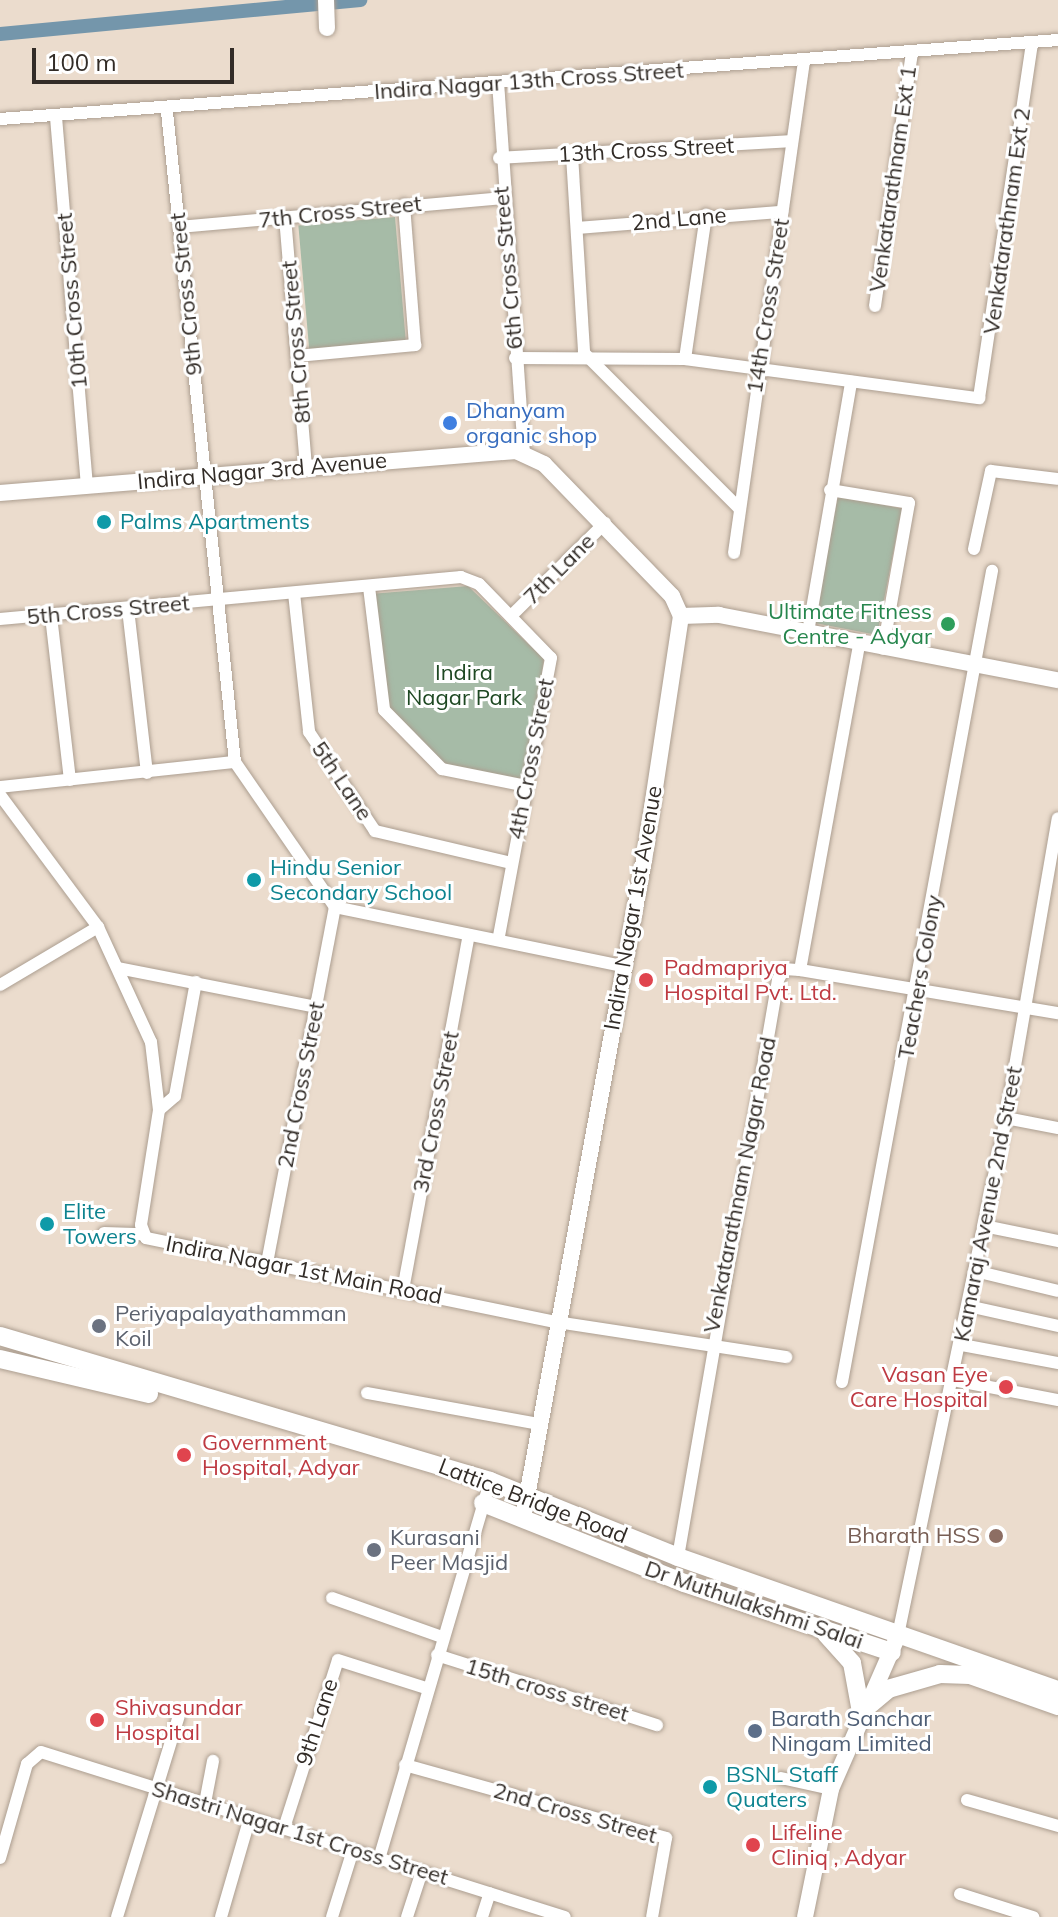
<!DOCTYPE html>
<html>
<head>
<meta charset="utf-8">
<style>
  body { margin:0 }
  #map { position:relative; width:1058px; height:1917px; overflow:hidden; background:#ebdccd; font-family:Mulish,sans-serif }
  div>[style] { position:absolute }
  .green>* { inset:0; background:#a6bba7; transform-origin:0 0 }
  .canal>* { height:14px; margin:-7px; padding:0 7px; transform-origin:7px; border-radius:7px; background:#7496ab }
  .roads { filter:drop-shadow(0 0 2px #ac9e90) drop-shadow(0 0 2px #ac9e90) }
  .minor>* { height:12px; margin:-6px; padding:0 6px; transform-origin:6px; border-radius:6px; background:#fff }
  .tertiary>* { height:16px; margin:-8px; padding:0 8px; transform-origin:8px; border-radius:8px; background:#fff }
  .secondary>* { height:18px; margin:-9px; padding:0 9px; transform-origin:9px; border-radius:9px; background:#fff }
  .dots>* { width:22px; height:22px; translate:-50% -50%; box-sizing:border-box; border:4px solid #fff; border-radius:50% }
  span { translate:-50% -50%; white-space:nowrap; text-align:center; line-height:1.15; -webkit-text-stroke:6px #fff; paint-order:stroke }
  .street-label { font-size:22px; color:#322c27 }
  .shop-label { font-size:22px; color:#366cbe }
  .left { translate:0 -50%; text-align:left }
  .culture-label { font-size:22px; color:#0d838f }
  .leisure-label { font-size:22px; color:#27864d }
  .right { translate:-100% -50%; text-align:right }
  .park-label { font-size:22px; color:#1e4822 }
  .health-label { font-size:22px; color:#be3a42 }
  .worship-label { font-size:22px; color:#5b616d }
  .education-label { font-size:22px; color:#785e54 }
  .service-label { font-size:22px; color:#4e5e75 }
  .scale { position:absolute; left:32px; top:48px; width:202px; height:36px; box-sizing:border-box; border:4px solid #322c27; border-top:0; padding-left:10px; font-size:24px; line-height:28px; white-space:nowrap; color:#322c27; -webkit-text-stroke:6px #fff; paint-order:stroke }
</style>
</head>
<body>
<div id="map">
  <div class="green">
    <i style="left:395px;top:217px;width:128px;height:97px;rotate:85deg"></i>
    <i style="left:838px;top:496px;width:65px;height:129px;rotate:11deg"></i>
    <i style="clip-path:polygon(468px 586px,544px 659px,525px 784px,443px 769px,382px 704px,370px 594px)"></i>
  </div>
  <div class="canal">
    <i style="left:0;top:34px;width:362px;rotate:-5.4deg"></i>
  </div>
  <div class="roads">
    <div class="minor">
      <i style="left:498px;top:82px;width:373px;rotate:86deg"></i>
      <i style="left:167px;top:112px;width:654px;rotate:84.03deg"></i>
      <i style="left:235px;top:762px;width:176px;rotate:55.4deg"></i>
      <i style="left:335px;top:907px;width:294px;rotate:11.6deg"></i>
      <i style="left:56px;top:117px;width:370px;rotate:85.2deg"></i>
      <i style="left:0;top:119px;width:1061px;rotate:-4.27deg"></i>
      <i style="left:572px;top:155px;width:198px;rotate:86.5deg"></i>
      <i style="left:584px;top:353px;width:218px;rotate:45deg"></i>
      <i style="left:499px;top:158px;width:293px;rotate:-3.3deg"></i>
      <i style="left:285px;top:217px;width:251px;rotate:85.2deg"></i>
      <i style="left:179px;top:227px;width:323px;rotate:-5.1deg"></i>
      <i style="left:577px;top:228px;width:206px;rotate:-4.5deg"></i>
      <i style="left:875px;top:306px;width:257px;rotate:-81.7deg"></i>
      <i style="left:297px;top:356px;width:119px;rotate:-5.3deg"></i>
      <i style="left:415px;top:345px;width:141px;rotate:-94.5deg"></i>
      <i style="left:515px;top:358px;width:170px;rotate:0.3deg"></i>
      <i style="left:685px;top:359px;width:297px;rotate:7.6deg"></i>
      <i style="left:979px;top:398px;width:360px;rotate:-81.5deg"></i>
      <i style="left:685px;top:359px;width:146px;rotate:-81.7deg"></i>
      <i style="left:830px;top:490px;width:80px;rotate:9.3deg"></i>
      <i style="left:909px;top:503px;width:148px;rotate:100.1deg"></i>
      <i style="left:974px;top:549px;width:80px;rotate:-77.7deg"></i>
      <i style="left:991px;top:471px;width:67px;rotate:6.8deg"></i>
      <i style="left:734px;top:553px;width:498px;rotate:-81.9deg"></i>
      <i style="left:369px;top:587px;width:124px;rotate:83deg"></i>
      <i style="left:384px;top:710px;width:83px;rotate:45.5deg"></i>
      <i style="left:442px;top:769px;width:86px;rotate:11.4deg"></i>
      <i style="left:294px;top:593px;width:140px;rotate:83.8deg"></i>
      <i style="left:309px;top:732px;width:119px;rotate:56.3deg"></i>
      <i style="left:375px;top:831px;width:140px;rotate:13.2deg"></i>
      <i style="left:128px;top:609px;width:165px;rotate:83.4deg"></i>
      <i style="left:512px;top:615px;width:131px;rotate:-44.7deg"></i>
      <i style="left:51px;top:616px;width:165px;rotate:83.4deg"></i>
      <i style="left:0;top:619px;width:463px;rotate:-5.2deg"></i>
      <i style="left:461px;top:577px;width:19px;rotate:21deg"></i>
      <i style="left:479px;top:584px;width:103px;rotate:45.8deg"></i>
      <i style="left:551px;top:658px;width:287px;rotate:100.6deg"></i>
      <i style="left:808px;top:632px;width:254px;rotate:-80.2deg"></i>
      <i style="left:0;top:787px;width:236px;rotate:-6.1deg"></i>
      <i style="left:0;top:795px;width:164px;rotate:53.4deg"></i>
      <i style="left:98px;top:927px;width:127px;rotate:65.3deg"></i>
      <i style="left:151px;top:1042px;width:68px;rotate:83.3deg"></i>
      <i style="left:159px;top:1110px;width:116px;rotate:98.9deg"></i>
      <i style="left:141px;top:1225px;width:14px;rotate:69deg"></i>
      <i style="left:146px;top:1238px;width:419px;rotate:11.6deg"></i>
      <i style="left:557px;top:1322px;width:232px;rotate:8.7deg"></i>
      <i style="left:118px;top:968px;width:202px;rotate:11.1deg"></i>
      <i style="left:800px;top:970px;width:262px;rotate:9.5deg"></i>
      <i style="left:0;top:985px;width:114px;rotate:-30.6deg"></i>
      <i style="left:159px;top:1110px;width:21px;rotate:-41deg"></i>
      <i style="left:175px;top:1096px;width:116px;rotate:-79.6deg"></i>
      <i style="left:1006px;top:1118px;width:53px;rotate:10.9deg"></i>
      <i style="left:984px;top:1226px;width:76px;rotate:11.5deg"></i>
      <i style="left:104px;top:1233px;width:38px;rotate:2deg"></i>
      <i style="left:267px;top:1263px;width:362px;rotate:-79.2deg"></i>
      <i style="left:975px;top:1271px;width:85px;rotate:13.5deg"></i>
      <i style="left:403px;top:1290px;width:361px;rotate:-79.5deg"></i>
      <i style="left:968px;top:1306px;width:92px;rotate:12.5deg"></i>
      <i style="left:962px;top:1345px;width:98px;rotate:10.6deg"></i>
      <i style="left:953px;top:1380px;width:107px;rotate:10.8deg"></i>
      <i style="left:842px;top:1382px;width:825px;rotate:-79.52deg"></i>
      <i style="left:367px;top:1393px;width:175px;rotate:10.2deg"></i>
      <i style="left:678px;top:1557px;width:586px;rotate:-80.17deg"></i>
      <i style="left:778px;top:980px;width:13px;rotate:-61deg"></i>
      <i style="left:784px;top:969px;width:16px;rotate:4deg"></i>
      <i style="left:800px;top:970px;width:331px;rotate:-79.7deg"></i>
      <i style="left:332px;top:1598px;width:117px;rotate:19.5deg"></i>
      <i style="left:898px;top:1635px;width:528px;rotate:-78.2deg"></i>
      <i style="left:1006px;top:1118px;width:304px;rotate:-80.2deg"></i>
      <i style="left:437px;top:1655px;width:231px;rotate:17.7deg"></i>
      <i style="left:405px;top:1765px;width:271px;rotate:15.6deg"></i>
      <i style="left:666px;top:1838px;width:80px;rotate:100deg"></i>
      <i style="left:781px;top:1778px;width:51px;rotate:12.4deg"></i>
      <i style="left:967px;top:1800px;width:95px;rotate:15.9deg"></i>
      <i style="left:205px;top:1803px;width:43px;rotate:-79.2deg"></i>
      <i style="left:284px;top:1828px;width:176px;rotate:-72.2deg"></i>
      <i style="left:338px;top:1660px;width:92px;rotate:17.7deg"></i>
      <i style="left:0;top:1858px;width:98px;rotate:-74deg"></i>
      <i style="left:27px;top:1764px;width:18px;rotate:-41deg"></i>
      <i style="left:41px;top:1752px;width:549px;rotate:17.48deg"></i>
      <i style="left:379px;top:1859px;width:394px;rotate:-73.6deg"></i>
      <i style="left:960px;top:1894px;width:77px;rotate:17.5deg"></i>
      <i style="left:117px;top:1917px;width:210px;rotate:-72.9deg"></i>
      <i style="left:221px;top:1917px;width:104px;rotate:-73.8deg"></i>
      <i style="left:332px;top:1917px;width:70px;rotate:-72.6deg"></i>
      <i style="left:407px;top:1917px;width:48px;rotate:-71.9deg"></i>
      <i style="left:482px;top:1917px;width:25px;rotate:-72deg"></i>
    </div>
    <div class="tertiary">
      <i style="left:326px;top:0;width:28px;rotate:88deg"></i>
      <i style="left:0;top:493px;width:518px;rotate:-4.65deg"></i>
      <i style="left:516px;top:451px;width:31px;rotate:25deg"></i>
      <i style="left:544px;top:464px;width:184px;rotate:45.9deg"></i>
      <i style="left:672px;top:596px;width:22px;rotate:66deg"></i>
      <i style="left:681px;top:616px;width:247px;rotate:98.6deg"></i>
      <i style="left:644px;top:860px;width:669px;rotate:100.42deg"></i>
      <i style="left:681px;top:616px;width:38px;rotate:-2deg"></i>
      <i style="left:719px;top:615px;width:345px;rotate:10.9deg"></i>
      <i style="left:805px;top:1917px;width:131px;rotate:-78.5deg"></i>
      <i style="left:831px;top:1789px;width:163px;rotate:-66.4deg"></i>
    </div>
    <div class="secondary">
      <i style="left:0;top:1336px;width:511px;rotate:16.48deg"></i>
      <i style="left:490px;top:1481px;width:203px;rotate:22deg"></i>
      <i style="left:678px;top:1557px;width:403px;rotate:19.3deg"></i>
      <i style="left:0;top:1359px;width:153px;rotate:13.2deg"></i>
      <i style="left:483px;top:1503px;width:216px;rotate:21.7deg"></i>
      <i style="left:684px;top:1583px;width:219px;rotate:18.4deg"></i>
      <i style="left:826px;top:1634px;width:39px;rotate:48deg"></i>
      <i style="left:852px;top:1663px;width:50px;rotate:79.6deg"></i>
      <i style="left:861px;top:1712px;width:35px;rotate:-40deg"></i>
      <i style="left:888px;top:1689px;width:54px;rotate:-16.1deg"></i>
      <i style="left:940px;top:1674px;width:30px;rotate:2deg"></i>
      <i style="left:970px;top:1675px;width:93px;rotate:19.4deg"></i>
    </div>
  </div>
  <div class="dots">
    <i style="left:450px;top:423px;background:#3f7fe0"></i>
    <i style="left:104px;top:522px;background:#0f9aa8"></i>
    <i style="left:948px;top:624px;background:#2e9e5b"></i>
    <i style="left:254px;top:880px;background:#0f9aa8"></i>
    <i style="left:646px;top:980px;background:#e0444e"></i>
    <i style="left:47px;top:1224px;background:#0f9aa8"></i>
    <i style="left:99px;top:1326px;background:#6b7280"></i>
    <i style="left:1006px;top:1387px;background:#e0444e"></i>
    <i style="left:184px;top:1455px;background:#e0444e"></i>
    <i style="left:996px;top:1536px;background:#8d6e63"></i>
    <i style="left:374px;top:1550px;background:#6b7280"></i>
    <i style="left:97px;top:1720px;background:#e0444e"></i>
    <i style="left:755px;top:1731px;background:#5c6f8a"></i>
    <i style="left:710px;top:1787px;background:#0f9aa8"></i>
    <i style="left:753px;top:1845px;background:#e0444e"></i>
  </div>
  <div class="street-label">
    <span style="left:529px;top:81px;rotate:-4deg">Indira Nagar 13th Cross Street</span>
    <span style="left:646px;top:150px;rotate:-3deg">13th Cross Street</span>
    <span style="left:893px;top:179px;rotate:-82deg">Venkatarathnam Ext 1</span>
    <span style="left:340px;top:212px;rotate:-6deg">7th Cross Street</span>
    <span style="left:679px;top:219px;rotate:-5deg">2nd Lane</span>
    <span style="left:1007px;top:221px;rotate:-82deg">Venkatarathnam Ext 2</span>
    <span style="left:508px;top:268px;rotate:-95deg">6th Cross Street</span>
    <span style="left:186px;top:294px;rotate:-96deg">9th Cross Street</span>
    <span style="left:72px;top:301px;rotate:-95deg">10th Cross Street</span>
    <span style="left:768px;top:306px;rotate:-81deg">14th Cross Street</span>
    <span style="left:296px;top:342px;rotate:-95deg">8th Cross Street</span>
    <span style="left:262px;top:471px;rotate:-5deg">Indira Nagar 3rd Avenue</span>
    <span style="left:559px;top:569px;rotate:-45deg">7th Lane</span>
    <span style="left:108px;top:610px;rotate:-5deg">5th Cross Street</span>
    <span style="left:531px;top:759px;rotate:-79deg">4th Cross Street</span>
    <span style="left:342px;top:781px;rotate:56deg">5th Lane</span>
    <span style="left:633px;top:908px;rotate:-80deg">Indira Nagar 1st Avenue</span>
    <span style="left:920px;top:977px;rotate:-80deg">Teachers Colony</span>
    <span style="left:301px;top:1085px;rotate:-79deg">2nd Cross Street</span>
    <span style="left:436px;top:1112px;rotate:-79deg">3rd Cross Street</span>
    <span style="left:740px;top:1185px;rotate:-79deg">Venkatarathnam Nagar Road</span>
    <span style="left:988px;top:1204px;rotate:-79deg">Kamaraj Avenue 2nd Street</span>
    <span style="left:304px;top:1270px;rotate:11deg">Indira Nagar 1st Main Road</span>
    <span style="left:533px;top:1501px;rotate:21deg">Lattice Bridge Road</span>
    <span style="left:754px;top:1605px;rotate:19deg">Dr Muthulakshmi Salai</span>
    <span style="left:547px;top:1690px;rotate:17deg">15th cross street</span>
    <span style="left:317px;top:1722px;rotate:-72deg">9th Lane</span>
    <span style="left:575px;top:1813px;rotate:16deg">2nd Cross Street</span>
    <span style="left:300px;top:1833px;rotate:17deg">Shastri Nagar 1st Cross Street</span>
  </div>
  <div class="shop-label">
    <span class="left" style="left:466px;top:423px">Dhanyam<br>organic shop</span>
  </div>
  <div class="culture-label">
    <span class="left" style="left:120px;top:522px">Palms Apartments</span>
    <span class="left" style="left:270px;top:880px">Hindu Senior<br>Secondary School</span>
    <span class="left" style="left:63px;top:1224px">Elite<br>Towers</span>
    <span class="left" style="left:726px;top:1787px">BSNL Staff<br>Quaters</span>
  </div>
  <div class="leisure-label">
    <span class="right" style="left:932px;top:624px">Ultimate Fitness<br>Centre - Adyar</span>
  </div>
  <div class="park-label">
    <span style="left:464px;top:685px">Indira<br>Nagar Park</span>
  </div>
  <div class="health-label">
    <span class="left" style="left:664px;top:980px">Padmapriya<br>Hospital Pvt. Ltd.</span>
    <span class="right" style="left:988px;top:1387px">Vasan Eye<br>Care Hospital</span>
    <span class="left" style="left:202px;top:1455px">Government<br>Hospital, Adyar</span>
    <span class="left" style="left:115px;top:1720px">Shivasundar<br>Hospital</span>
    <span class="left" style="left:771px;top:1845px">Lifeline<br>Cliniq , Adyar</span>
  </div>
  <div class="worship-label">
    <span class="left" style="left:115px;top:1326px">Periyapalayathamman<br>Koil</span>
    <span class="left" style="left:390px;top:1550px">Kurasani<br>Peer Masjid</span>
  </div>
  <div class="education-label">
    <span class="right" style="left:980px;top:1536px">Bharath HSS</span>
  </div>
  <div class="service-label">
    <span class="left" style="left:771px;top:1731px">Barath Sanchar<br>Ningam Limited</span>
  </div>
  <div class="scale">100 m</div>
</div>
</body>
</html>
